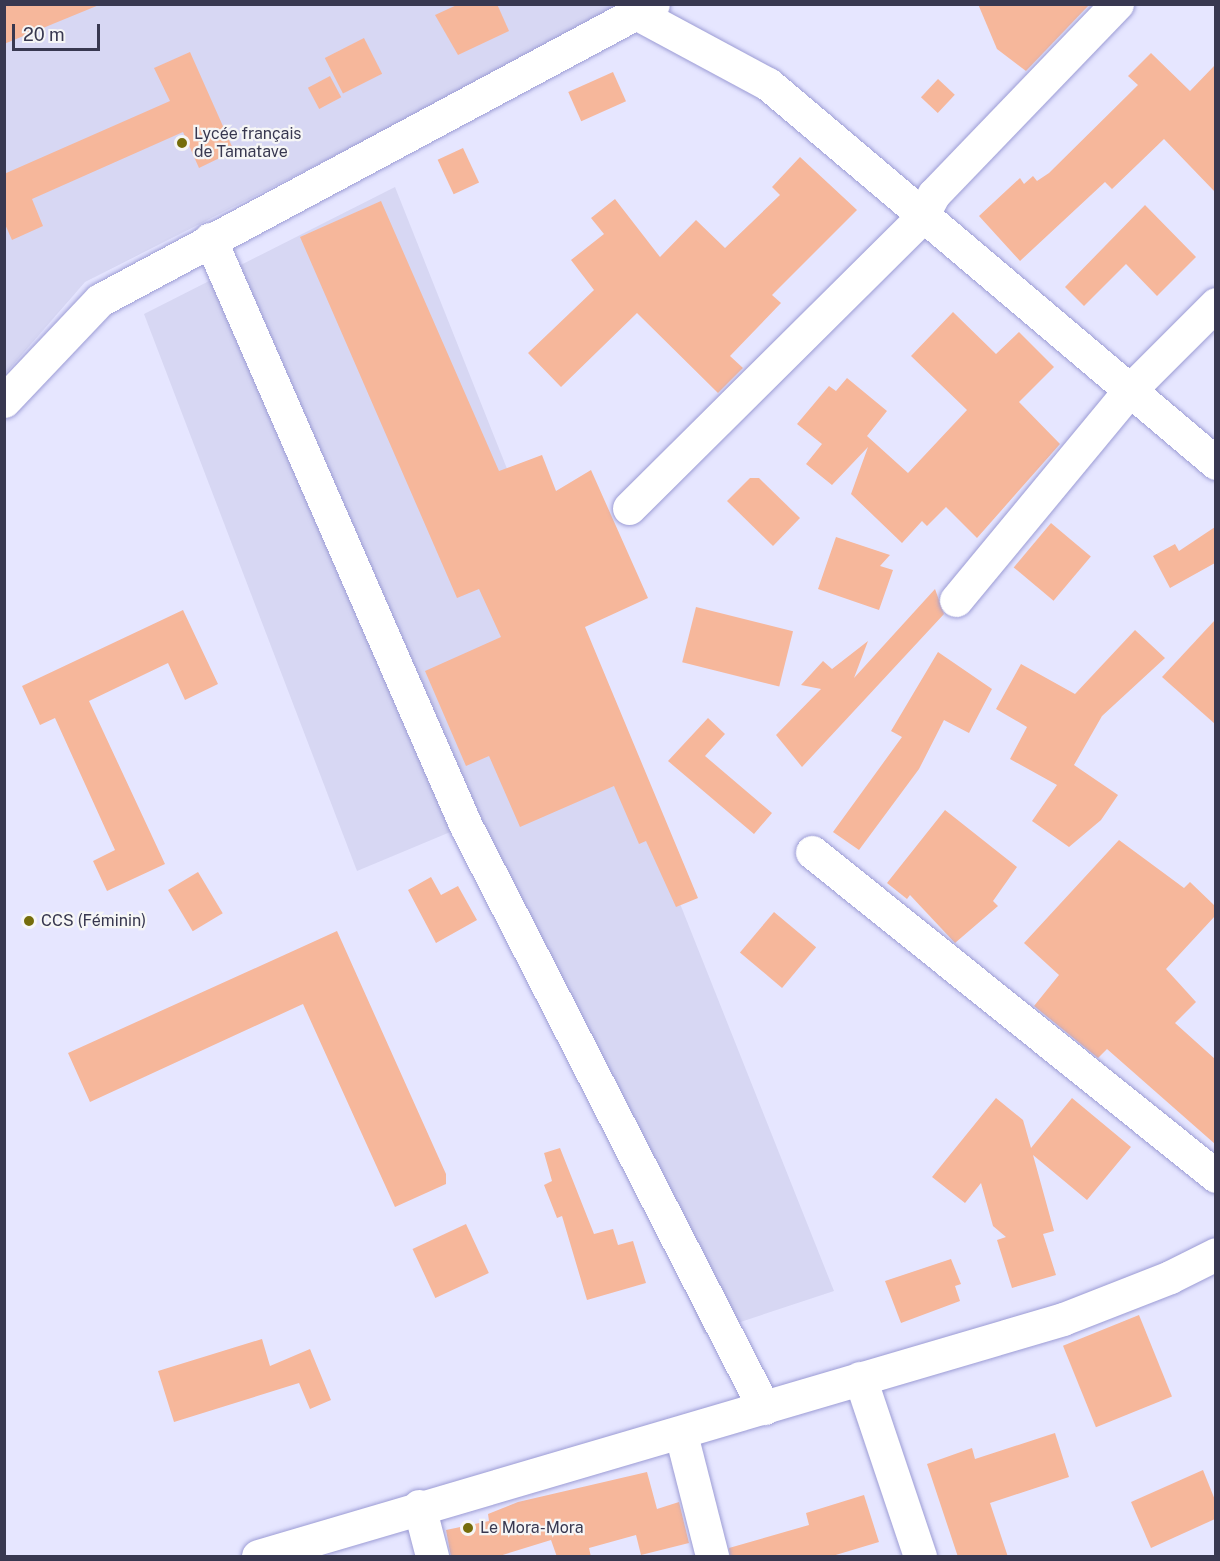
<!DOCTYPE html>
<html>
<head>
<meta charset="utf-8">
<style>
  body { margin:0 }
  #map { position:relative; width:1220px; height:1561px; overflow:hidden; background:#e6e6ff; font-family:"Public Sans",sans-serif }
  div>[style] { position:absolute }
  .built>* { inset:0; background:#d7d7f3 }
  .building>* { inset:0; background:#f6b79b; transform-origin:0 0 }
  .roads { filter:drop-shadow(0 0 2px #9c9cd5) drop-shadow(0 0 2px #9c9cd5) }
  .minor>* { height:33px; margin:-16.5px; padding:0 16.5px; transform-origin:16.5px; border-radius:16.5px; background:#fff }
  .major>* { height:33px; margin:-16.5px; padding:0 16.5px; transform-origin:16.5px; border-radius:16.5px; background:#fff }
  .dots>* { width:16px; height:16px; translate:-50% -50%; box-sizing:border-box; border:3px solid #f6f6f6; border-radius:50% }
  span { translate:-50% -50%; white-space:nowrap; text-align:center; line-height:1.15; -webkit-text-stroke:4.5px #f6f6f6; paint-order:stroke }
  .poi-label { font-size:16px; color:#383850 }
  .left { translate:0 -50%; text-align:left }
  .frame { position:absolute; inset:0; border:6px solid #383850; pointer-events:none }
  .scale { position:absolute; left:12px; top:24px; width:88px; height:27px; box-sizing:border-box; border:3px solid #383850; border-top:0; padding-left:8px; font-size:18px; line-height:21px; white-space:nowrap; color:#383850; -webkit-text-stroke:4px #f6f6f6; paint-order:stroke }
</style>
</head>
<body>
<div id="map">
  <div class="built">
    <i style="clip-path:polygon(5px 5px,633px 5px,85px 282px,5px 374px)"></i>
    <i style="clip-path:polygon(395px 187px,834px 1291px,704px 1334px,479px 820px,357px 871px,144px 314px)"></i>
  </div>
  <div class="building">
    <i style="clip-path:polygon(4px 4px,98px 4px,99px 5px,4px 44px)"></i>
    <i style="clip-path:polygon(459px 4px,497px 4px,509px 31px,458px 55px,435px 15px)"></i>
    <i style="clip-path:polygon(978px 4px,1090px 4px,1026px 71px,997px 49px)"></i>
    <i style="left:364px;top:38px;width:40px;height:44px;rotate:63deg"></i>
    <i style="clip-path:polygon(190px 52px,234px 151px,199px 168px,183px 132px,32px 199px,43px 226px,12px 240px,4px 222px,4px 174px,170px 101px,154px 68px)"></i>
    <i style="clip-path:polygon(1151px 53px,1190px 91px,1215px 65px,1215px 192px,1164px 139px,1112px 189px,1105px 182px,1020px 261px,979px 216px,1020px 178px,1024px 184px,1033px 176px,1037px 181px,1049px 173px,1138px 85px,1128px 76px)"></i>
    <i style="left:613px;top:72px;width:32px;height:49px;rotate:66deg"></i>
    <i style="left:330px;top:76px;width:24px;height:25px;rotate:62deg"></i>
    <i style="left:938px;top:79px;width:23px;height:25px;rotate:43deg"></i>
    <i style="left:463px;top:148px;width:38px;height:28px;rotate:65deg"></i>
    <i style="clip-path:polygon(800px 157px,857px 210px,772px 295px,781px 303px,730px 356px,743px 368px,718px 393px,637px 313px,561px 387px,528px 353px,594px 290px,571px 260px,604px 234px,591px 218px,615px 199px,660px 257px,696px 220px,725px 248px,780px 195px,772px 187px)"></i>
    <i style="clip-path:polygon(381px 201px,499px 471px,542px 455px,556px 491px,591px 470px,648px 598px,585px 627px,698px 898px,676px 907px,646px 841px,639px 844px,614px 786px,520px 827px,489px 756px,466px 766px,425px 671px,501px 637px,479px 589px,457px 598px,300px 237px)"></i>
    <i style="clip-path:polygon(1145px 205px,1196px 257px,1157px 296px,1126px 264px,1084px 306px,1065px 287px)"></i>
    <i style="clip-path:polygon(953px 312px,996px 354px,1019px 332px,1054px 367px,1019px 402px,1060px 444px,977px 538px,946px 507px,927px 526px,922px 521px,902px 543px,851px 494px,868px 447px,832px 485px,806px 464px,822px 444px,797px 424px,829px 386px,836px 391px,847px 378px,887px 411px,867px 436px,908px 473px,967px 410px,911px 356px)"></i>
    <i style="clip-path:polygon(750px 478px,759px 478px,800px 518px,773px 546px,727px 501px)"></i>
    <i style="left:1051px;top:523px;width:52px;height:58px;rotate:40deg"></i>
    <i style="clip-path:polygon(1215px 527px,1215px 563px,1170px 588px,1153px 556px,1175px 544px,1179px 551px)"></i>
    <i style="clip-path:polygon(836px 537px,890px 555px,880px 566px,893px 570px,879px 610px,818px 589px)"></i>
    <i style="clip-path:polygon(935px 589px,944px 614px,802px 767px,776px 735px,821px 689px,801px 685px,823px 661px,832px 669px,868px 641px,854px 678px)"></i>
    <i style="left:696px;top:607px;width:100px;height:57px;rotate:14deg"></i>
    <i style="clip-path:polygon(183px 610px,218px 684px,185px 700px,168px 663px,89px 701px,165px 864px,107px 891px,93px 861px,115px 850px,55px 718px,40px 725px,22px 686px)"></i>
    <i style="clip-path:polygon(1215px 620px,1215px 724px,1162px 677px)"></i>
    <i style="clip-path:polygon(1135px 630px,1165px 658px,1102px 716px,1074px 765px,1118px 795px,1101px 820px,1069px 847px,1032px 821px,1057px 785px,1010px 759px,1027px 727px,996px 709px,1021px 664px,1075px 694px)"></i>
    <i style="clip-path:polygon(938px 652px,992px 689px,969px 733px,944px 720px,919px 769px,859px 850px,833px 832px,902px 737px,891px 731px)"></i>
    <i style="clip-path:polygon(708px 718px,725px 734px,705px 756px,772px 813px,754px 834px,668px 761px)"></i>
    <i style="clip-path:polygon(945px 810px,1017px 867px,993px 901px,998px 906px,955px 943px,910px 895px,907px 899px,887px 883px)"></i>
    <i style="clip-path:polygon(1119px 840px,1184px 888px,1190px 882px,1215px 906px,1215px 916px,1166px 969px,1196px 1002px,1175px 1023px,1215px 1059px,1215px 1144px,1107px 1049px,1098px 1058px,1034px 1006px,1059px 975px,1024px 943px)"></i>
    <i style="left:198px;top:872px;width:48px;height:35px;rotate:59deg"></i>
    <i style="clip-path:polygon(431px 877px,441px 895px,458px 886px,477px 920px,436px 943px,408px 890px)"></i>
    <i style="left:774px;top:912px;width:55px;height:53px;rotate:40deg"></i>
    <i style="clip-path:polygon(337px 931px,446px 1174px,446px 1184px,395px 1207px,303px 1004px,90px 1102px,68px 1053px)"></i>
    <i style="clip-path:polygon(996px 1098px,1023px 1120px,1031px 1148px,1072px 1098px,1131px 1147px,1087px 1200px,1033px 1155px,1054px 1231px,1043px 1234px,1056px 1275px,1012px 1288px,997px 1240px,1006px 1237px,993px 1226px,981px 1183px,965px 1203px,932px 1177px)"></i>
    <i style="clip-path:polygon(560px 1148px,594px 1234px,613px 1229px,618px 1245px,633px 1241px,646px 1283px,587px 1300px,562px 1216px,557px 1218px,544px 1185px,552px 1181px,544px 1153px)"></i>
    <i style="left:466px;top:1224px;width:54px;height:59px;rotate:65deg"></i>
    <i style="clip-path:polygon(951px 1259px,961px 1284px,955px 1286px,960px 1301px,901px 1323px,885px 1281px)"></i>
    <i style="left:1139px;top:1315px;width:88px;height:82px;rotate:68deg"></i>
    <i style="clip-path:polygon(262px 1339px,270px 1366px,310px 1349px,331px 1400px,310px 1409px,299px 1383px,174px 1422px,158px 1371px)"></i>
    <i style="clip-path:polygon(1055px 1433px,1069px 1477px,990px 1503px,1008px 1557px,958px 1557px,927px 1464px,972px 1448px,975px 1459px)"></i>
    <i style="clip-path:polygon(1203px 1470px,1215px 1500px,1215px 1519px,1151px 1548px,1131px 1502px)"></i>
    <i style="clip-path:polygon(647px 1472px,657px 1509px,679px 1502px,689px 1543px,641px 1555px,636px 1535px,589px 1548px,591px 1557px,557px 1557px,551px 1540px,496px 1557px,451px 1557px,446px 1530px,489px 1521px,488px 1514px,518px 1502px)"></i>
    <i style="clip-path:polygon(864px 1495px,879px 1542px,829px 1557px,730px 1557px,729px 1548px,809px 1525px,806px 1513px)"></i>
  </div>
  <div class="roads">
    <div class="minor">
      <i style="left:636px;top:13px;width:150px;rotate:28.3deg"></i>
      <i style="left:768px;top:84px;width:587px;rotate:40.23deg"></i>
      <i style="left:210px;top:239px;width:640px;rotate:66.44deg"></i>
      <i style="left:466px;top:826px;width:654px;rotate:62.89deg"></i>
      <i style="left:4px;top:401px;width:139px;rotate:-46.5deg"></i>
      <i style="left:100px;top:300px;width:627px;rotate:-28.16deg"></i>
      <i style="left:629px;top:508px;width:412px;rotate:-44.8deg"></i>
      <i style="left:921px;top:218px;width:27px;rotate:-62deg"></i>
      <i style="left:934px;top:194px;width:264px;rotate:-46.1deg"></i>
      <i style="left:956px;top:600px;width:271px;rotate:-50.4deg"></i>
      <i style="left:1129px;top:391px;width:123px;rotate:-45deg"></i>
      <i style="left:812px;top:852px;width:518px;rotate:38.73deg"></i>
      <i style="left:860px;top:1378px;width:188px;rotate:71.4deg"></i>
      <i style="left:681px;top:1434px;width:126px;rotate:75.7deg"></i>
      <i style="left:419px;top:1506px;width:52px;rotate:75.4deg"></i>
    </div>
    <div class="major">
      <i style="left:258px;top:1556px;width:839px;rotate:-16.4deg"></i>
      <i style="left:1063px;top:1319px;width:115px;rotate:-21.4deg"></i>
      <i style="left:1170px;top:1277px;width:51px;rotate:-26.6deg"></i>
    </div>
  </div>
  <div class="dots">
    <i style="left:182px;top:143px;background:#756d0b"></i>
    <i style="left:29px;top:921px;background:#756d0b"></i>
    <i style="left:468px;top:1528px;background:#756d0b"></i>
  </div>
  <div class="poi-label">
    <span class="left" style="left:194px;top:143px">Lycée français<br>de Tamatave</span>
    <span class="left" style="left:41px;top:921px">CCS (Féminin)</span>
    <span class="left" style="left:480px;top:1528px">Le Mora-Mora</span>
  </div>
  <div class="frame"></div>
  <div class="scale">20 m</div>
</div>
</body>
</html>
